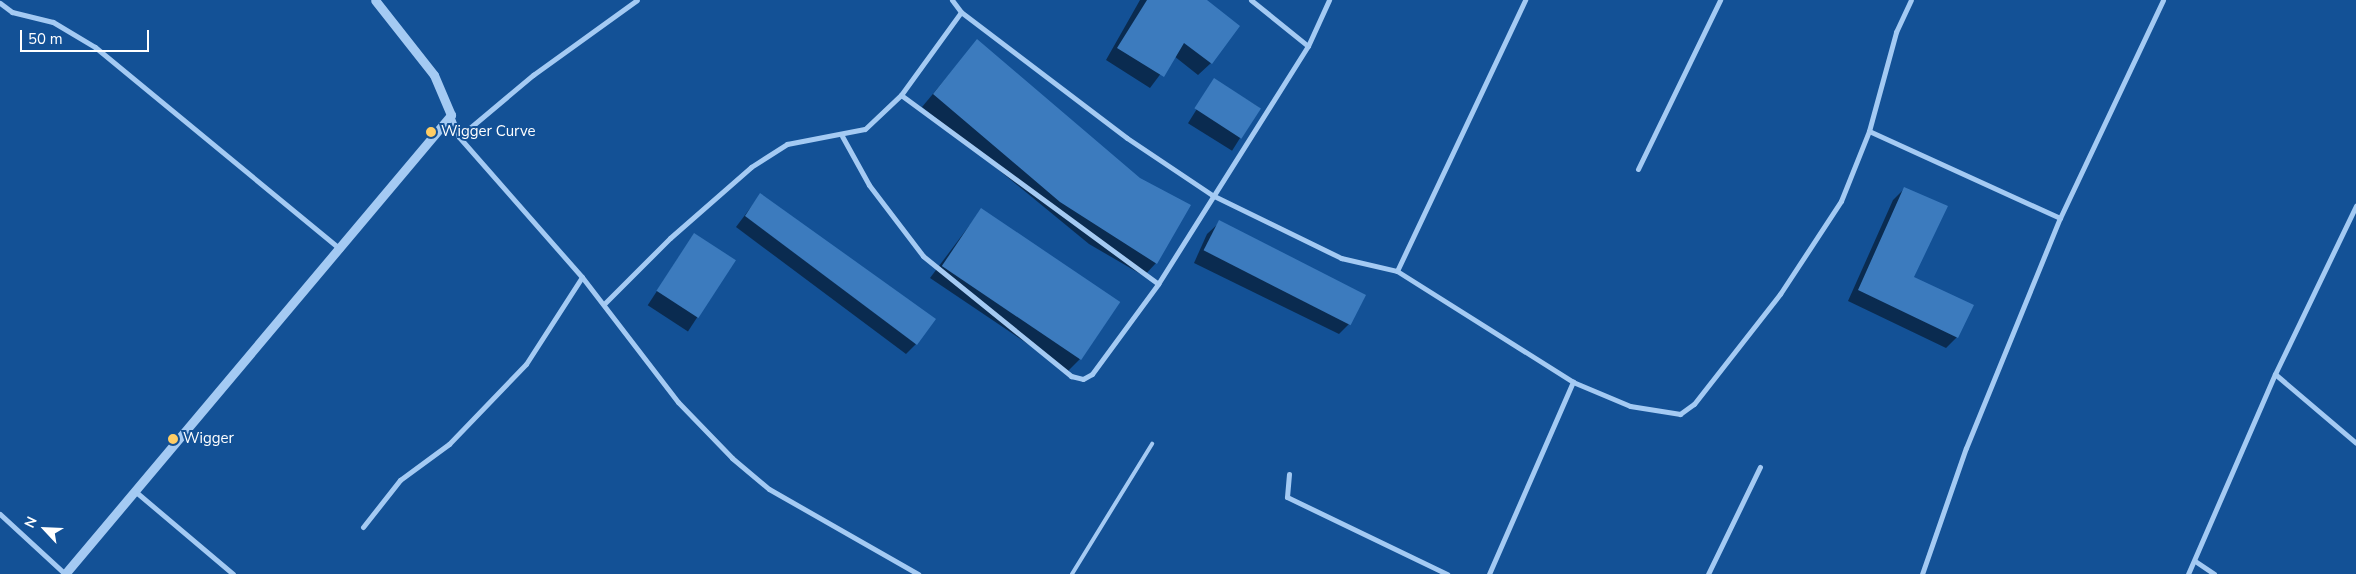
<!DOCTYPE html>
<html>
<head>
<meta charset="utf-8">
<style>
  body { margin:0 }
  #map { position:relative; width:2356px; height:574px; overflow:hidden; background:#135196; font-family:"Nunito Sans",sans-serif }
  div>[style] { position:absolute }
  .shadow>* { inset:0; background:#0007; transform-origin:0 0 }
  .building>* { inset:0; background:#3c7bbe; transform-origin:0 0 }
  .service>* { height:4px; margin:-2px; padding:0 2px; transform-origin:2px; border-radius:2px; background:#a4caf3 }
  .minor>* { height:5px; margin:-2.5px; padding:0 2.5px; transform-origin:2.5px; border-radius:2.5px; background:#a4caf3 }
  .tertiary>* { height:9px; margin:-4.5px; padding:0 4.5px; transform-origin:4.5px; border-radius:4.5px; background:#a4caf3 }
  .dots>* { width:14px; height:14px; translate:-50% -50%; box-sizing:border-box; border:2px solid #135196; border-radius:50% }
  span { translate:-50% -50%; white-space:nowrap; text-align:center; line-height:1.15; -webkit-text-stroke:4px #135196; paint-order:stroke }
  .poi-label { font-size:15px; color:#fff }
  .left { translate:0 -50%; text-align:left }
  .north { position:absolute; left:20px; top:504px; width:50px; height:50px; -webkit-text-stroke:4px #135196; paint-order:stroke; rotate:295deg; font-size:14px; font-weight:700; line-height:20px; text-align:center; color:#fff }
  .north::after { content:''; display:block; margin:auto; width:18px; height:22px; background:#fff; clip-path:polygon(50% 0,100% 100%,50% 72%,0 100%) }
  .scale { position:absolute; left:20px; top:30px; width:129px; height:22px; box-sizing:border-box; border:2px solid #fff; border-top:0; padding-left:6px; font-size:15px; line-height:18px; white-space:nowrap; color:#fff; -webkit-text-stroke:4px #135196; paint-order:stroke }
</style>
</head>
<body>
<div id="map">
  <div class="shadow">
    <i style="clip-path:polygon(1140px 0,1206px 0,1211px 63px,1198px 75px,1174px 56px,1150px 88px,1106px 60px)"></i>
    <i style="clip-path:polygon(977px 41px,1156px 263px,1144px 276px,1089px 244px,922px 107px)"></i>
    <i style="left:1215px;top:80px;width:52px;height:51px;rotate:32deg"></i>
    <i style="clip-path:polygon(1904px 189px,1912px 278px,1957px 337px,1946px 348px,1848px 301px,1893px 200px)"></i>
    <i style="clip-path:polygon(760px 195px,916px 344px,906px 354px,736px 227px)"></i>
    <i style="clip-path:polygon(981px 210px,1080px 359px,1068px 371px,930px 278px)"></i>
    <i style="clip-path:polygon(1220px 222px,1351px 322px,1339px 334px,1194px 263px,1207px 234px)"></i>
    <i style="left:694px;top:234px;width:48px;height:85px;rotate:33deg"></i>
  </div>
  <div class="building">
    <i style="clip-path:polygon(1147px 0,1207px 0,1240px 26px,1212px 64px,1184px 43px,1164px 77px,1117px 48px)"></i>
    <i style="clip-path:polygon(977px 39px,1140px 178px,1191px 205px,1157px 264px,1060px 202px,933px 94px)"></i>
    <i style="left:1214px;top:78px;width:56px;height:36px;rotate:33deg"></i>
    <i style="clip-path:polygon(1904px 187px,1948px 206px,1914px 277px,1974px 305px,1958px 338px,1858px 290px)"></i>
    <i style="clip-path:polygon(760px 193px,936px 319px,917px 345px,745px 216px)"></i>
    <i style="left:981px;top:208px;width:168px;height:70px;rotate:34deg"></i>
    <i style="left:1219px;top:220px;width:165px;height:34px;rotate:27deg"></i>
    <i style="left:694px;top:233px;width:50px;height:69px;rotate:33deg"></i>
  </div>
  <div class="service">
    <i style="left:1072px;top:574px;width:153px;rotate:-58.4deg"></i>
  </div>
  <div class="minor">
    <i style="left:952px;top:0;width:15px;rotate:53deg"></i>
    <i style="left:961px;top:12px;width:208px;rotate:37.2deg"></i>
    <i style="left:1127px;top:138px;width:102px;rotate:33.8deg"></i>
    <i style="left:1212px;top:195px;width:144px;rotate:26deg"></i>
    <i style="left:1341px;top:258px;width:57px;rotate:13.1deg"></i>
    <i style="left:1397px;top:271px;width:208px;rotate:32.2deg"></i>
    <i style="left:1573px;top:382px;width:62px;rotate:22.8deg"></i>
    <i style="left:1630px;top:406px;width:51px;rotate:9.1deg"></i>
    <i style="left:1680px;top:414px;width:17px;rotate:-36deg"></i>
    <i style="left:1694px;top:404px;width:140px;rotate:-52deg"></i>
    <i style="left:1780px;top:294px;width:111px;rotate:-56.7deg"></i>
    <i style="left:1841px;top:201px;width:75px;rotate:-68.2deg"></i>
    <i style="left:1869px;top:131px;width:103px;rotate:-74.7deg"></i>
    <i style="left:1896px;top:32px;width:35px;rotate:-65deg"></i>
    <i style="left:1251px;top:0;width:73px;rotate:38.9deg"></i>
    <i style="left:0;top:3px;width:15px;rotate:37deg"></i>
    <i style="left:12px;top:12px;width:42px;rotate:13.7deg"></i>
    <i style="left:53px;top:22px;width:49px;rotate:30.8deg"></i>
    <i style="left:95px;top:47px;width:318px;rotate:39.5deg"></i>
    <i style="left:901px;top:95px;width:319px;rotate:36.3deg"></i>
    <i style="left:451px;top:115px;width:23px;rotate:70deg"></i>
    <i style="left:459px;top:137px;width:186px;rotate:48.7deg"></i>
    <i style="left:582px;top:277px;width:158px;rotate:52.5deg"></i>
    <i style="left:678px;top:402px;width:78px;rotate:46deg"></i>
    <i style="left:732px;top:458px;width:48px;rotate:40deg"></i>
    <i style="left:769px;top:489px;width:172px;rotate:29.7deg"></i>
    <i style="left:1869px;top:131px;width:210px;rotate:24.5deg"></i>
    <i style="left:842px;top:136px;width:56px;rotate:61.1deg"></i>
    <i style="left:869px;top:185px;width:89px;rotate:52.7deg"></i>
    <i style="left:923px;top:256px;width:191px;rotate:39deg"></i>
    <i style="left:1071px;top:376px;width:12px;rotate:14deg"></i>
    <i style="left:1083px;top:379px;width:10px;rotate:-29deg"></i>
    <i style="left:1092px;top:374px;width:112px;rotate:-53.7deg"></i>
    <i style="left:1158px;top:284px;width:281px;rotate:-57.8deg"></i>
    <i style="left:1308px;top:46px;width:51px;rotate:-65.5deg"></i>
    <i style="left:459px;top:137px;width:97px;rotate:-40deg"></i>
    <i style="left:533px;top:75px;width:128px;rotate:-35.8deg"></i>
    <i style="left:1638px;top:169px;width:188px;rotate:-64.1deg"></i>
    <i style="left:1397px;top:271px;width:300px;rotate:-64.7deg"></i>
    <i style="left:604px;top:304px;width:93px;rotate:-45deg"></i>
    <i style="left:670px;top:238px;width:108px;rotate:-41.2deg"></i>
    <i style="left:751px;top:167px;width:43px;rotate:-32.6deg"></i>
    <i style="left:787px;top:144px;width:79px;rotate:-10.9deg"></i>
    <i style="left:865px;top:129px;width:50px;rotate:-43.4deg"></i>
    <i style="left:901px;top:95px;width:102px;rotate:-54.1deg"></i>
    <i style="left:2275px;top:374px;width:106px;rotate:40.4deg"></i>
    <i style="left:1289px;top:474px;width:23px;rotate:95deg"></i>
    <i style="left:1287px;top:497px;width:178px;rotate:25.7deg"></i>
    <i style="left:136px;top:492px;width:127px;rotate:40.2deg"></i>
    <i style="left:0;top:514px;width:88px;rotate:42.7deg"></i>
    <i style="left:363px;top:527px;width:60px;rotate:-51.8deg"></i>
    <i style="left:400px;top:480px;width:61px;rotate:-36.3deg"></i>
    <i style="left:449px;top:444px;width:111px;rotate:-46.1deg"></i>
    <i style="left:526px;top:364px;width:103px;rotate:-57.2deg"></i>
    <i style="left:2195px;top:561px;width:23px;rotate:34deg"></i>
    <i style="left:1489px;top:574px;width:210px;rotate:-66.4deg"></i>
    <i style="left:1708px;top:574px;width:119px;rotate:-64.1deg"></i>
    <i style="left:1922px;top:574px;width:133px;rotate:-70.8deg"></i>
    <i style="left:1966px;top:448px;width:248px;rotate:-67.8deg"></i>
    <i style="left:2060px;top:218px;width:241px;rotate:-64.7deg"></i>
    <i style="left:2188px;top:574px;width:218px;rotate:-66.5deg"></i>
    <i style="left:2275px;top:374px;width:187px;rotate:-64.3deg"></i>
  </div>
  <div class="tertiary">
    <i style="left:65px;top:574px;width:600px;rotate:-49.94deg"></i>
    <i style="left:451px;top:115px;width:43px;rotate:-113deg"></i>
    <i style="left:434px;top:75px;width:95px;rotate:-128.2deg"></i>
  </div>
  <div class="dots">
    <i style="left:431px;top:132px;background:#ffcd65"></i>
    <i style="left:173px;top:439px;background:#ffcd65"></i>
  </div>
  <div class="poi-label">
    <span class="left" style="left:441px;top:132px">Wigger Curve</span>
    <span class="left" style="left:183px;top:439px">Wigger</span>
  </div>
  <div class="north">N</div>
  <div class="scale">50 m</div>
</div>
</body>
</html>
